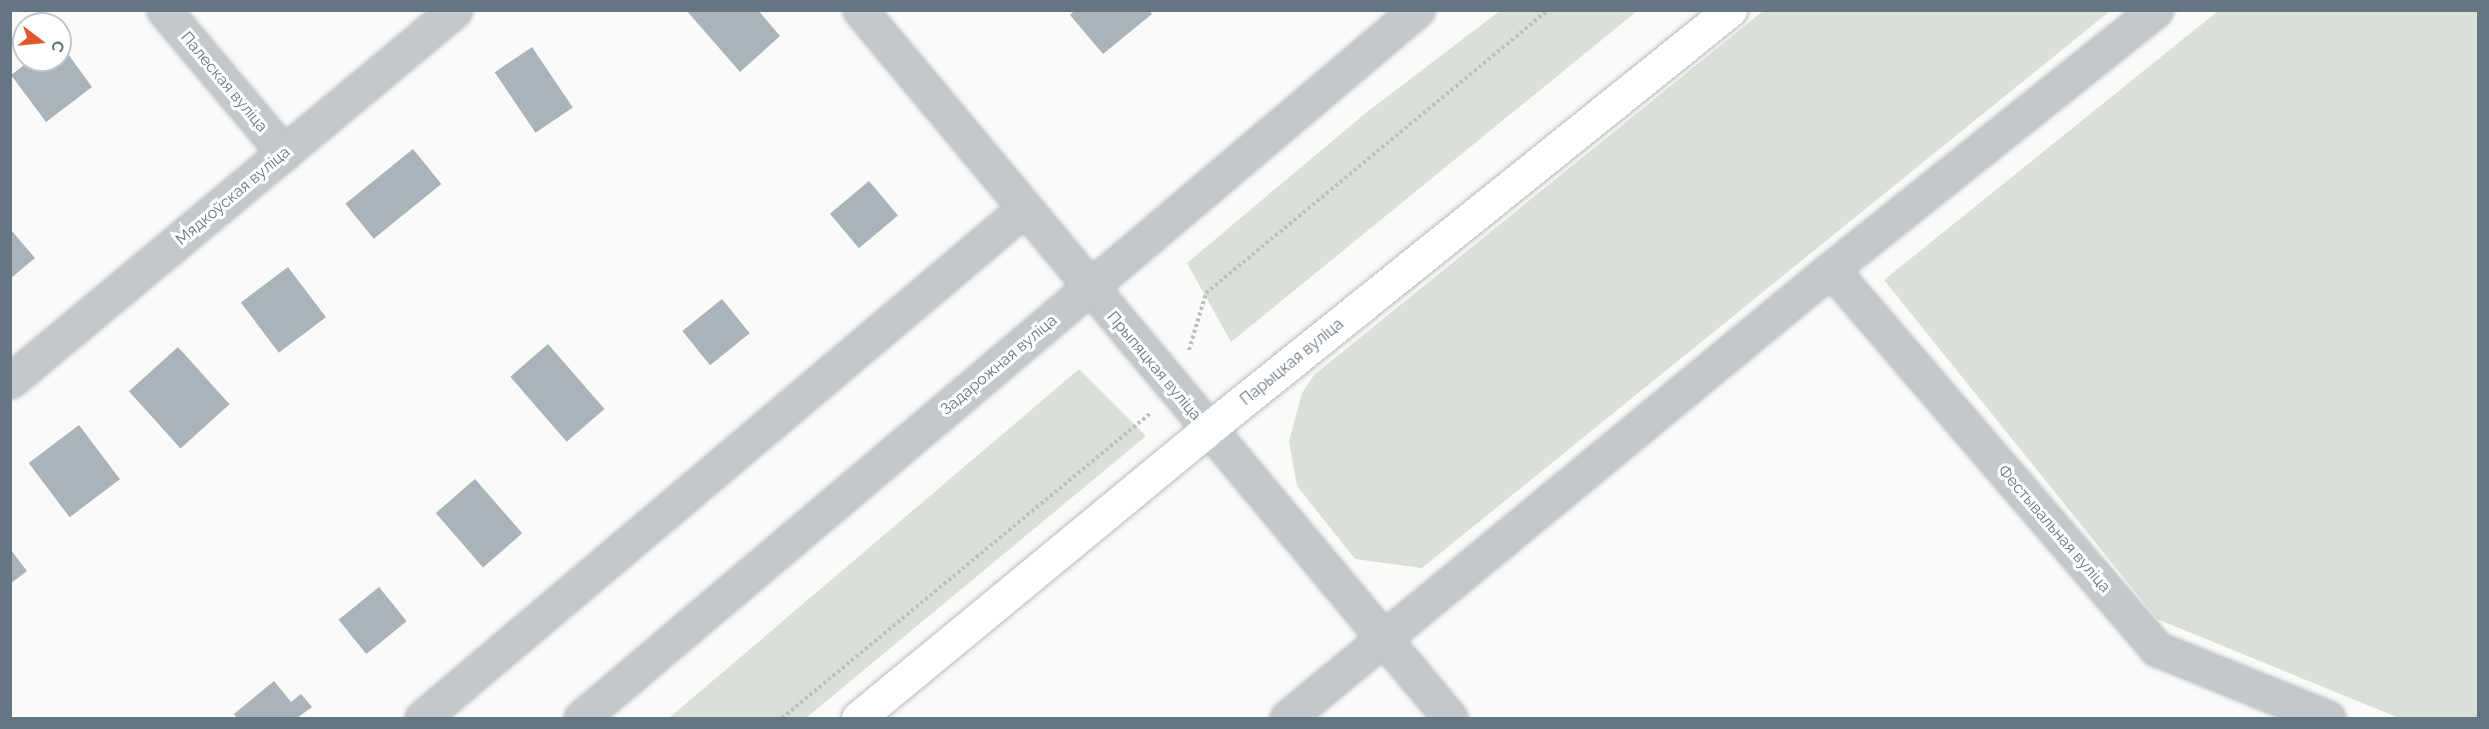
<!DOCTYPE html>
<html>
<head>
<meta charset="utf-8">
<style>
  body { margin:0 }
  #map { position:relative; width:2489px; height:729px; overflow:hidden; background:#fafaf8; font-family:Raleway,sans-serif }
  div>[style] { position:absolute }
  .green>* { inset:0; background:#dadfd7 }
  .building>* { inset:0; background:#aab3b9; transform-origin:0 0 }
  .path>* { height:4px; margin-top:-2px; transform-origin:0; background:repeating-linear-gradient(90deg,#bbbfc2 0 3px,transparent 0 6px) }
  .roads { filter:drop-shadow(0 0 2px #b5babe) drop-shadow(0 0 2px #b5babe) }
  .minor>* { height:33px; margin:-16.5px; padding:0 16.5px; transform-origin:16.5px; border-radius:16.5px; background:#c3c8cc }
  .major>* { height:33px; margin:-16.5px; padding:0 16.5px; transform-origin:16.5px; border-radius:16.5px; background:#fff }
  span { translate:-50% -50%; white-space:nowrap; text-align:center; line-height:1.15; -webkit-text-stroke:6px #fff; paint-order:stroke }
  .street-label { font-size:16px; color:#657683 }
  .frame { position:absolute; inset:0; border:12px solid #657683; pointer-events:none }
  .north { position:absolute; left:12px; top:12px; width:60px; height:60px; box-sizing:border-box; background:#fff; border:2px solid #c1c8cd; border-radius:50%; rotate:106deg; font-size:16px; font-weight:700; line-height:24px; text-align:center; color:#657683 }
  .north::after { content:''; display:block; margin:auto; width:21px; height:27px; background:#e4572e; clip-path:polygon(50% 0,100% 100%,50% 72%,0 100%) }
</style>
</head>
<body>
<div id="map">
  <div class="green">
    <i style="clip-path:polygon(1501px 10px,1637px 11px,1231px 342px,1187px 263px,1367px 112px)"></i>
    <i style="clip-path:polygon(1763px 11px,2110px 11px,1422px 568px,1355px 559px,1297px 486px,1289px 441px,1302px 393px,1314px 375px)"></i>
    <i style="clip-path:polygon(2218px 11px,2478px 11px,2478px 718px,2399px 718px,2157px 619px,1884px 280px)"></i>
    <i style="clip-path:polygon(1079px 369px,1146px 436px,806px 718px,669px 718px)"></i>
  </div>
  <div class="building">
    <i style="clip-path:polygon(686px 10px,758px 10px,780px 36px,740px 72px)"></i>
    <i style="clip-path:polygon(1075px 10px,1149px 10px,1152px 14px,1103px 54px,1070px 15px)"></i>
    <i style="clip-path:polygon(60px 43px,92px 87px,46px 122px,11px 75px,31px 60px,60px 60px)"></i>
    <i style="left:532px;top:47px;width:73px;height:45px;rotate:56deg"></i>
    <i style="left:413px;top:149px;width:45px;height:87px;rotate:51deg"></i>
    <i style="left:869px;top:181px;width:45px;height:51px;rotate:50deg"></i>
    <i style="clip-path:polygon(10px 229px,35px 258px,10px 279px)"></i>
    <i style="left:288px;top:267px;width:63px;height:59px;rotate:53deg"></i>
    <i style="left:722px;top:299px;width:44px;height:51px;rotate:51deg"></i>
    <i style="left:548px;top:344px;width:86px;height:50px;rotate:49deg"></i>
    <i style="left:178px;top:347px;width:77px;height:66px;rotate:48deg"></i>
    <i style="left:79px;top:425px;width:68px;height:63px;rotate:53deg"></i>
    <i style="left:475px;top:479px;width:72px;height:52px;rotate:49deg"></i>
    <i style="clip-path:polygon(10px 549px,27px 571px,10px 584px)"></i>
    <i style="left:379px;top:587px;width:44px;height:52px;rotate:51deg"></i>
    <i style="clip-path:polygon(274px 681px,291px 702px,301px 694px,312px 707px,297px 718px,237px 718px,234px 714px)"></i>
  </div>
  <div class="path">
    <i style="left:1189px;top:350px;width:59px;rotate:-73.4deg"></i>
    <i style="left:1206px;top:293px;width:444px;rotate:-39.6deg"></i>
    <i style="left:782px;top:718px;width:479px;rotate:-39.6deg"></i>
  </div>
  <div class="roads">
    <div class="minor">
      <i style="left:164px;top:10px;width:187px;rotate:50deg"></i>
      <i style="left:860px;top:10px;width:922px;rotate:50.19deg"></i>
      <i style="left:1831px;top:269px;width:501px;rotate:49.37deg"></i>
      <i style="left:2157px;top:649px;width:184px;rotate:22deg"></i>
      <i style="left:10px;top:381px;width:579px;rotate:-39.82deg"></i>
      <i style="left:422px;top:718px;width:788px;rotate:-40.22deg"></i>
      <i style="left:581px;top:718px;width:1096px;rotate:-40.26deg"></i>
      <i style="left:1287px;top:718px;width:705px;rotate:-39.54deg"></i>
      <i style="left:1831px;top:269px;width:415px;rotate:-38.6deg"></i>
    </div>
    <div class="major">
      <i style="left:858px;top:718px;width:452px;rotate:-39.5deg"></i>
      <i style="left:1207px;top:430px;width:671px;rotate:-38.77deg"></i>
    </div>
  </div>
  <div class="street-label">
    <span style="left:224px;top:82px;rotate:50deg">Палеская вуліца</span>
    <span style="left:233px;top:196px;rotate:-40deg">Мядкоўская вуліца</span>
    <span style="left:1292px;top:362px;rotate:-39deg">Парыцкая вуліца</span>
    <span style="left:999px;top:365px;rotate:-40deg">Задарожная вуліца</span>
    <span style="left:1154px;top:366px;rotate:50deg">Прыпяцкая вуліца</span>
    <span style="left:2054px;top:529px;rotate:49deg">Фестывальная вуліца</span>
  </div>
  <div class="frame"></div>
  <div class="north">С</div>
</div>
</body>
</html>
